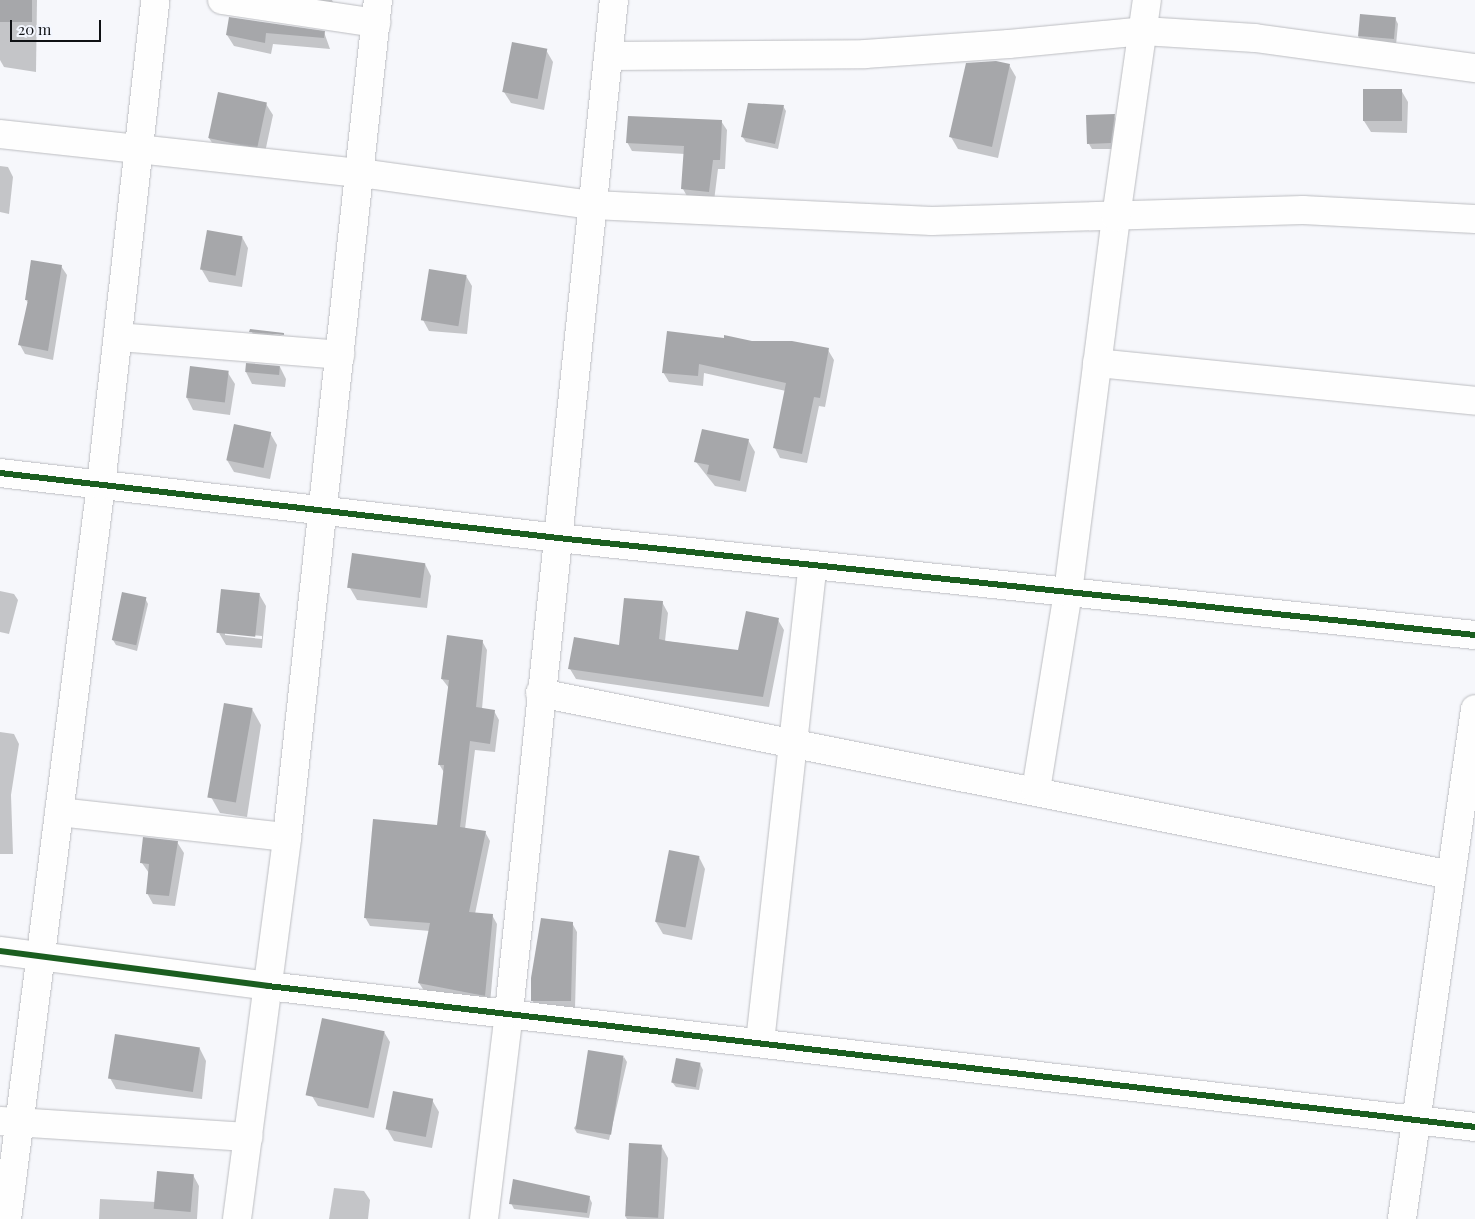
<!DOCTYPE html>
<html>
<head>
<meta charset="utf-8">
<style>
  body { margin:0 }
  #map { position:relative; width:1475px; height:1219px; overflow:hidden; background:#f6f7fb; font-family:"Playfair Display",serif }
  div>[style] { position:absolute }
  .shadow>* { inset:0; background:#0003 }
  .building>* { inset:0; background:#a6a7aa; transform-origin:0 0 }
  .roads { filter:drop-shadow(0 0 1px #bcbdc1) drop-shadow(0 0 1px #bcbdc1) }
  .street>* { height:28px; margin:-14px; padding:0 14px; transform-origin:14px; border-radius:14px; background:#fefefe }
  .cycleway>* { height:6px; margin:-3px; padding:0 3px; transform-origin:3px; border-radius:3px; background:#1b5e20 }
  span { translate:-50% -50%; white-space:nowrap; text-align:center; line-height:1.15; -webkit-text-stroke:4px #f3f6fe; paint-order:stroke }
  .scale { position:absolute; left:10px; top:20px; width:91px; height:22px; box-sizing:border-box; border:2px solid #0f1114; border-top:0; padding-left:6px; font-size:15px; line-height:18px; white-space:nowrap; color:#0f1114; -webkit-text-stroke:4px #f3f6fe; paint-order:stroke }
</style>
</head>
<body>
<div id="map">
  <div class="shadow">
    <i style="clip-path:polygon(0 0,37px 0,36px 72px,4px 67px,0 60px)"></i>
    <i style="clip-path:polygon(263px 0,332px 0,334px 4px)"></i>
    <i style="clip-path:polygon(230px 18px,324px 32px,330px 49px,273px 44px,271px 54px,234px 46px,227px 35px)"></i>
    <i style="clip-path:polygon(1395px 18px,1398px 24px,1396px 45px,1361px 41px,1358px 36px)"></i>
    <i style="clip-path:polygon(546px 50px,553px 62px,544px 110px,511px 103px,504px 92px)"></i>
    <i style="clip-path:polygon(1009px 65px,1016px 77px,998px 158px,958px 149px,951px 137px)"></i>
    <i style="clip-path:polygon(1401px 90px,1408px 102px,1407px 133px,1371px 132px,1364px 121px)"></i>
    <i style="clip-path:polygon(266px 104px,273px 115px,264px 157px,216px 149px,209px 138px)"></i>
    <i style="clip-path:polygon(783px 106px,786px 111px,778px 149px,746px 142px,742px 136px)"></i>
    <i style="clip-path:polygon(1114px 116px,1117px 121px,1113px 149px,1092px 149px,1089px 144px)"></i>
    <i style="clip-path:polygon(721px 121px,727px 130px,725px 169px,718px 169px,714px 201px,688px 198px,683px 189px,685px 154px,632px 151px,627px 142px)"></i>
    <i style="clip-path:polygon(0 166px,8px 167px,13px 177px,9px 214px,0 212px)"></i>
    <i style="clip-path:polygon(242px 237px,248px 248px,242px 287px,209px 282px,202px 270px)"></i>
    <i style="clip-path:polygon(61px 266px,67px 275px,53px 360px,25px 354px,20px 345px,29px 304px,26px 300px)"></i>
    <i style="clip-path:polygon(430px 271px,466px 276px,472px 286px,467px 334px,429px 331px,423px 320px)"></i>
    <i style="clip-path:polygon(251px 330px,283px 336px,289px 346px,257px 343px)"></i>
    <i style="clip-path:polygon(725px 339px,828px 350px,834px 360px,825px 407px,819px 406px,807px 463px,780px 458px,775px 448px,786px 391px,704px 373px,703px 386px,669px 382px,663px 372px)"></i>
    <i style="clip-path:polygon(280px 367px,286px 379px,285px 387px,252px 384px,246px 372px)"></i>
    <i style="clip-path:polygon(228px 373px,235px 384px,230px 415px,193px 410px,187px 398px)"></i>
    <i style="clip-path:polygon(270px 433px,277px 445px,270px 479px,234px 472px,227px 460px)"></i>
    <i style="clip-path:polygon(748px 440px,755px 452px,746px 492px,715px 486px,696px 462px)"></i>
    <i style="clip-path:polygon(425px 564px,431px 576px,427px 608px,357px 600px,350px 588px)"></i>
    <i style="clip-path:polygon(0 591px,14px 594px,18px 600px,9px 634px,0 632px)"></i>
    <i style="clip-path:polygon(evenodd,222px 591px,259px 594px,266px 606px,262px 648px,226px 645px,219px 633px,222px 591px,225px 633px,262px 636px,262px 639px,225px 635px,225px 633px)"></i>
    <i style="clip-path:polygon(145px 598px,148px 604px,137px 651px,116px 645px,113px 640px)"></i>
    <i style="clip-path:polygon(662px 602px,668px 613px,665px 641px,739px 651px,778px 620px,784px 630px,769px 707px,576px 679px,570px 669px,620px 647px)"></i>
    <i style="clip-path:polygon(482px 641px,487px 650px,482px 709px,494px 711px,499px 720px,495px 752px,475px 750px,465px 829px,485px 832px,490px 841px,475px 914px,492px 915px,497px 924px,490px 1004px,425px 992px,419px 983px,430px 931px,370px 926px,365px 917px,438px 826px,445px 774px,439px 764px,449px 688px,442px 679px)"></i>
    <i style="clip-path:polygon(252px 709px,261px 725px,247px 817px,220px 813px,211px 797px)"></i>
    <i style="clip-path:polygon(0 732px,14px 734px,19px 744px,11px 795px,13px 854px,0 854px)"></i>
    <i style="clip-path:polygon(177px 842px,184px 853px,175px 906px,153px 904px,147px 893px,149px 873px,142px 863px)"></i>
    <i style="clip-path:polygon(699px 857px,705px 869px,692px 940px,663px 934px,656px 922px)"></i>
    <i style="clip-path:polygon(572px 923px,577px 932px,575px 1009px,537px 1009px,532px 1000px)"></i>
    <i style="clip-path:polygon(384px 1032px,390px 1042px,374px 1118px,318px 1106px,312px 1096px)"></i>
    <i style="clip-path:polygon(200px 1049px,206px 1061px,202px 1099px,116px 1089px,110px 1078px)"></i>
    <i style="clip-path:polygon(624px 1057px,627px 1062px,609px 1140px,577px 1133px,574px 1128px)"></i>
    <i style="clip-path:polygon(700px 1064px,703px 1070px,699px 1090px,676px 1087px,672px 1082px)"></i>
    <i style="clip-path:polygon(432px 1100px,439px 1112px,432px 1148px,394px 1141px,387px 1129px)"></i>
    <i style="clip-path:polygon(662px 1147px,668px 1158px,664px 1219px,627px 1219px,625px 1216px)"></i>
    <i style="clip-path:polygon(193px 1175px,199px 1186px,197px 1219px,99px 1219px,100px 1199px,156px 1202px)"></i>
    <i style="clip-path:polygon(334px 1188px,364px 1191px,370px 1200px,368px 1219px,329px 1219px)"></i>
    <i style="clip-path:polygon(589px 1197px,592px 1203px,589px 1218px,514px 1209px,511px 1203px)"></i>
  </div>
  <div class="building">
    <i style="left:0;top:0;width:32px;height:22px"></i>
    <i style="left:1360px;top:14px;width:36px;height:22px;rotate:5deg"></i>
    <i style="clip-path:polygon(229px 17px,325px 31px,324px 38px,266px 33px,265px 43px,226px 35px)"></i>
    <i style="left:512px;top:42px;width:36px;height:51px;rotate:11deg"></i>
    <i style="clip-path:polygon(996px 61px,1010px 64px,992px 147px,949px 137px,966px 63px)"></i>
    <i style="left:1363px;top:89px;width:39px;height:32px"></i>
    <i style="left:218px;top:92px;width:50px;height:47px;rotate:12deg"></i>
    <i style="clip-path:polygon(748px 103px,784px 105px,775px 144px,741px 137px)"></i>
    <i style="clip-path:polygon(1115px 114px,1111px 143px,1087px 144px,1086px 115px)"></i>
    <i style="clip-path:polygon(628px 116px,722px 120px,720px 160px,713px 160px,709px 192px,681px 189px,684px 146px,626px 143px)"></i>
    <i style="left:207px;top:230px;width:36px;height:40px;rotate:10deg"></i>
    <i style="clip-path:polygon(31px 260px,62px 265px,48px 351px,18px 345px,28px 300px,25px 300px)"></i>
    <i style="left:429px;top:269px;width:38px;height:52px;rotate:9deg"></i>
    <i style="clip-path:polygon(250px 329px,284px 333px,284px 335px,249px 332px)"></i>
    <i style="clip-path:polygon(667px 331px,724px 338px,724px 335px,752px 341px,792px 341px,829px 348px,820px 398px,814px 397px,802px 454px,773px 448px,786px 383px,699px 364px,698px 376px,662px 373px)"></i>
    <i style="left:246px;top:363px;width:34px;height:9px;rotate:5deg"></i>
    <i style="left:190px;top:366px;width:39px;height:32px;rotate:7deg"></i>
    <i style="left:234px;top:424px;width:38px;height:37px;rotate:12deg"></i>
    <i style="clip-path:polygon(702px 429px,749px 439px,740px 481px,707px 474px,709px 465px,694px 462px)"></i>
    <i style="left:352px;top:553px;width:74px;height:35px;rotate:8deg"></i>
    <i style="left:221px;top:589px;width:39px;height:44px;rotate:6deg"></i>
    <i style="left:122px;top:592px;width:25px;height:49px;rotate:12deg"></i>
    <i style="clip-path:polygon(624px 598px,663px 601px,659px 639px,667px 641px,738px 650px,746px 611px,779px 618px,763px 697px,568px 669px,574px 637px,619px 645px)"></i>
    <i style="clip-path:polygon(447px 635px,483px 640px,476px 707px,495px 710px,490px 744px,470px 741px,460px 827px,486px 831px,469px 912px,493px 914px,485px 996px,418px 983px,430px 923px,364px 918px,373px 819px,437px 825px,444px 765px,438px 765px,449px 680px,441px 679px)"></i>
    <i style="left:224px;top:703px;width:29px;height:96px;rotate:10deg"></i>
    <i style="clip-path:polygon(143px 837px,178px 841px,169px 896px,146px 894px,149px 864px,140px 863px)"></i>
    <i style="left:669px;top:850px;width:31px;height:73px;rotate:11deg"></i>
    <i style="clip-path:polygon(541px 918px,573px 922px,571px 1001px,531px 1001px,531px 978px)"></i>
    <i style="left:322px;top:1018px;width:64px;height:79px;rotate:12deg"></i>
    <i style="left:115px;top:1034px;width:86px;height:45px;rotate:9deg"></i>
    <i style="left:588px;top:1050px;width:36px;height:80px;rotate:9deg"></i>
    <i style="left:676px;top:1058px;width:25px;height:25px;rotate:11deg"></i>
    <i style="left:393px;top:1091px;width:41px;height:39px;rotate:11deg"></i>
    <i style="left:629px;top:1143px;width:33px;height:73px;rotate:3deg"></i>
    <i style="left:157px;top:1171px;width:37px;height:38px;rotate:5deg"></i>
    <i style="clip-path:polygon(513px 1179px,590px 1196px,587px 1213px,509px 1204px)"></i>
  </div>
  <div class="roads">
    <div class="street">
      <i style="left:222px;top:0;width:156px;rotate:8.5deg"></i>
      <i style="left:608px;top:56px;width:257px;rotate:-0.4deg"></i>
      <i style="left:865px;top:54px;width:144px;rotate:-4deg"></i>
      <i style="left:1009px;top:44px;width:135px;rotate:-5.5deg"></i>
      <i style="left:1143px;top:31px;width:112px;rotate:3.6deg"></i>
      <i style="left:1255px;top:38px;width:222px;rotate:7.8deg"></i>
      <i style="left:0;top:134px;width:363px;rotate:6.2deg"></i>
      <i style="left:361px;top:173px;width:234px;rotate:7.9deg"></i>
      <i style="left:593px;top:205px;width:339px;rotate:2.7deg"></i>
      <i style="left:932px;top:221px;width:371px;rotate:-1.7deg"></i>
      <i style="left:1303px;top:210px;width:172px;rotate:3deg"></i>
      <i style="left:118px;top:337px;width:223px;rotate:4.6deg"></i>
      <i style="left:1097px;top:363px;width:380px;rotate:5.7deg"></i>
      <i style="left:0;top:473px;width:562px;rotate:6.64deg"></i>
      <i style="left:558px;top:538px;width:922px;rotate:6.04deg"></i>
      <i style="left:540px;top:693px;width:929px;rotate:11.3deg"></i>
      <i style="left:1036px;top:790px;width:201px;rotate:-80.8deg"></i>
      <i style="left:1068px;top:592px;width:378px;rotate:-82.7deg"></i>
      <i style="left:1116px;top:217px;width:219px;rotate:-81.9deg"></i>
      <i style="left:59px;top:812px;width:229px;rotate:6.3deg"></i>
      <i style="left:0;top:951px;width:270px;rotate:7.4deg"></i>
      <i style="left:268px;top:986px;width:1215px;rotate:6.66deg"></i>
      <i style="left:760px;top:1042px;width:480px;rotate:-83.7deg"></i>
      <i style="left:0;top:1121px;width:249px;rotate:3.7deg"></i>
      <i style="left:7px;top:1219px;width:740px;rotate:-82.7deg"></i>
      <i style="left:101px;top:485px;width:488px;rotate:-83.6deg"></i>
      <i style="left:237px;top:1219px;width:385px;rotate:-82.5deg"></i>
      <i style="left:287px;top:837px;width:842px;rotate:-83.8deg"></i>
      <i style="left:484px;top:1219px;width:209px;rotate:-83.1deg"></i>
      <i style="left:509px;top:1012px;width:1017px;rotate:-84.08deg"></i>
      <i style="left:1402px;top:1219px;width:515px;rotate:-81.85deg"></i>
    </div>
  </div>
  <div class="cycleway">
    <i style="left:0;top:473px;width:562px;rotate:6.64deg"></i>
    <i style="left:558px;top:538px;width:922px;rotate:6.04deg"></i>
    <i style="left:0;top:951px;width:270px;rotate:7.4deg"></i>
    <i style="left:268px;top:986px;width:1215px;rotate:6.66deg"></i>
  </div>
  <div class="scale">20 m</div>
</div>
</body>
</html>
